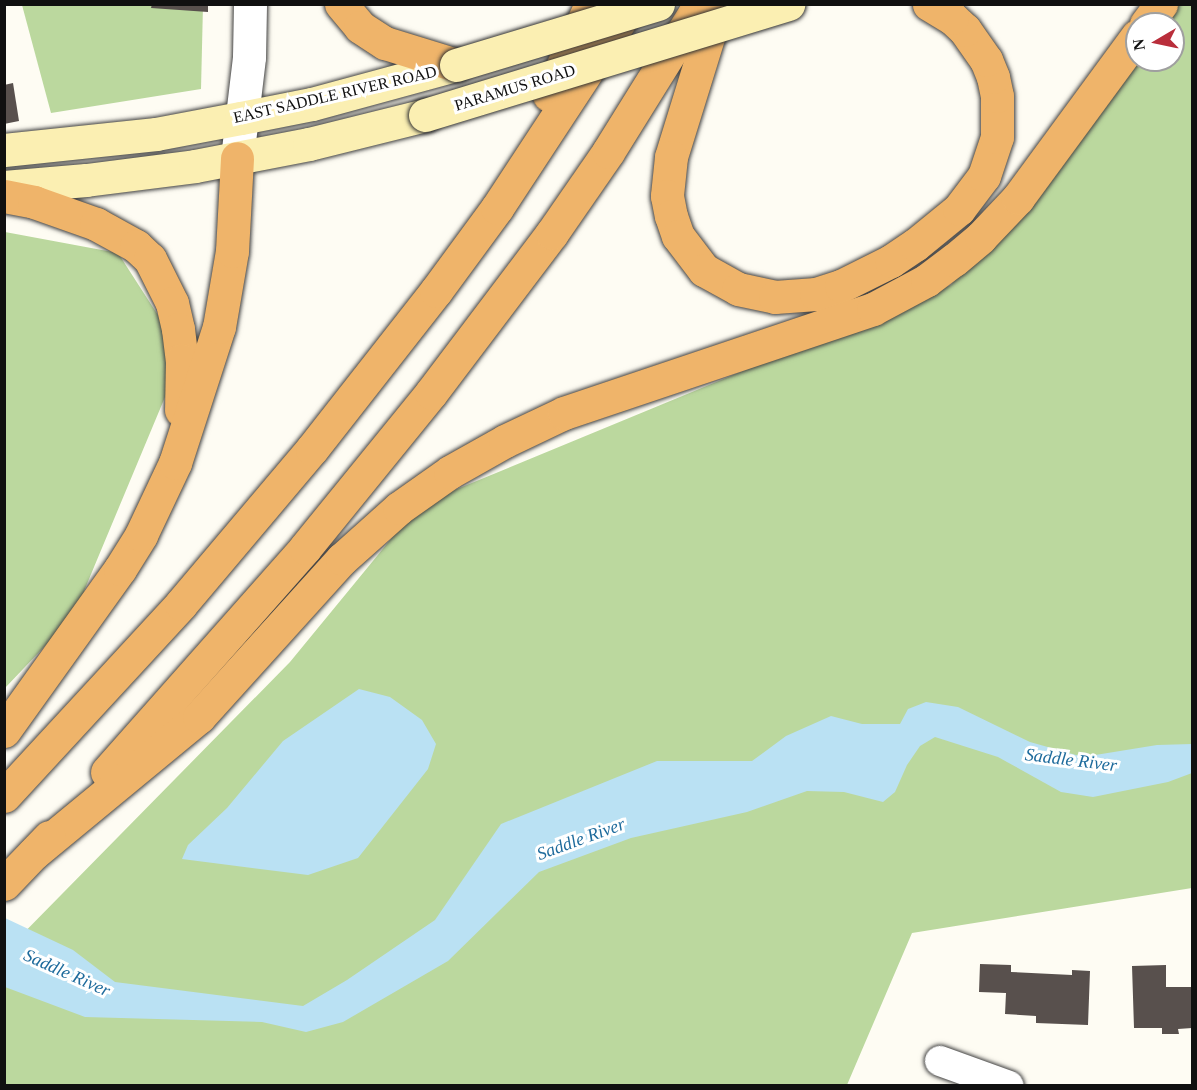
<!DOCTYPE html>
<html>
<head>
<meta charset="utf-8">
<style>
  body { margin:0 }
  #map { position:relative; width:1197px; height:1090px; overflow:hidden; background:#fefcf3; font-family:Georgia,serif }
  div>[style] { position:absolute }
  .forest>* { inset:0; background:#bbd89e }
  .water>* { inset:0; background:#bae1f3 }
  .building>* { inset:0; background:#58504d }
  .roads { filter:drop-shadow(0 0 2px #434343) drop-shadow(0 0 2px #434343) }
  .minor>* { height:30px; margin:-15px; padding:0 15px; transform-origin:15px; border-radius:15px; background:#fff }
  .tertiary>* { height:33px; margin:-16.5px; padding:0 16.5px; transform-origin:16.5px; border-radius:16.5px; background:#fff }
  .secondary>* { height:33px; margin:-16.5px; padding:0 16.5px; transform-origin:16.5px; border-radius:16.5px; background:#fbefb2 }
  .trunk>* { height:33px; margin:-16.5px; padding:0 16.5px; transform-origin:16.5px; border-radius:16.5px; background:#efb46a }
  .bridges { filter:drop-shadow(0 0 2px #323232) drop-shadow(0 0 2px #323232) }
  .secondary-bridge>* { height:33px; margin:-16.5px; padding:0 16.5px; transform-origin:16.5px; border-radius:16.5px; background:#fbefb2 }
  span { translate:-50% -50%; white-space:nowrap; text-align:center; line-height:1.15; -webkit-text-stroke:6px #fff; paint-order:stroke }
  .street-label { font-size:16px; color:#101010 }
  .water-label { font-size:18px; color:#1e6b9c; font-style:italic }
  .frame { position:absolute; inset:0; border:6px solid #101010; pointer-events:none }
  .north { position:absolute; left:1125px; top:12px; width:60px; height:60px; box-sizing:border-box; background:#fff; border:2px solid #9f9f9f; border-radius:50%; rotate:261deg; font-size:16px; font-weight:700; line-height:24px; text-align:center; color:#101010 }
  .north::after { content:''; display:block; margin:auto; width:21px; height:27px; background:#b92e3b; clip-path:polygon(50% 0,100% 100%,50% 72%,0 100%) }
</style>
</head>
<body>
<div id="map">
  <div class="forest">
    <i style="clip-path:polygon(22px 5px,203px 5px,201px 89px,51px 113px)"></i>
    <i style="clip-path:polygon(1178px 5px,1192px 5px,1192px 888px,912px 933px,847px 1085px,5px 1086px,5px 952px,290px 662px,423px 500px,445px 494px,951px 285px,1137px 55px,1137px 60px,1173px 60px,1173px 24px,1162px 24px)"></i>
    <i style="clip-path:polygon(5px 232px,118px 253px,183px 354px,84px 591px,101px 587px,5px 688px)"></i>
  </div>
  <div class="water">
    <i style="clip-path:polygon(359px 689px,390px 697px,422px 720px,436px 744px,428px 769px,358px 858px,308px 875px,182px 859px,188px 845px,227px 808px,283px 741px)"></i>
    <i style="clip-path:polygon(926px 702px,958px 707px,1030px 742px,1083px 757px,1157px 745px,1192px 744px,1192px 773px,1168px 782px,1093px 797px,1061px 792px,998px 757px,935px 737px,920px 746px,907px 765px,895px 792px,883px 802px,844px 792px,807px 791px,747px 812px,631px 838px,539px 872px,448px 961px,343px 1022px,306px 1032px,262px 1022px,85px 1017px,5px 987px,5px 918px,73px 950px,115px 982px,303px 1006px,347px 980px,435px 920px,501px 824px,657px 761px,752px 761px,786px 736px,831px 716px,862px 724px,900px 724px,908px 709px)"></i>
  </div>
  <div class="building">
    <i style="clip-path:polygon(152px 4px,208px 4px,208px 12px,151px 8px)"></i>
    <i style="clip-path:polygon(13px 83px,19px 121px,4px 124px,4px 85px)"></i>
    <i style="clip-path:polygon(980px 964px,1011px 965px,1011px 972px,1072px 975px,1072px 970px,1090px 971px,1088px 1025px,1036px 1023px,1036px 1016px,1005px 1014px,1006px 993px,979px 992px)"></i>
    <i style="clip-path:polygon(1166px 965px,1166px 987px,1192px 987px,1192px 1028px,1178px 1029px,1179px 1034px,1162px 1034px,1162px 1028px,1134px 1028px,1132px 966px)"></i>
  </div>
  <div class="roads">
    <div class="minor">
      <i style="left:940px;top:1061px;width:73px;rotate:19.9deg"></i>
    </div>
    <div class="tertiary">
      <i style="left:237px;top:158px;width:102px;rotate:-83.2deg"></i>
      <i style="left:249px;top:57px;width:53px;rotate:-88.9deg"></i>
    </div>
    <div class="secondary">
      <i style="left:4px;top:150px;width:153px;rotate:-6deg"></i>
      <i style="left:156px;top:134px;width:86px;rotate:-10.7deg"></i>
      <i style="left:241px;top:118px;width:72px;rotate:-11.2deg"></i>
      <i style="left:312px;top:104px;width:149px;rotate:-15.2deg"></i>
      <i style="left:4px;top:187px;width:82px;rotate:-4.9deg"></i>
      <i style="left:86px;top:180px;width:110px;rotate:-7.3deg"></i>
      <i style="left:195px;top:166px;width:116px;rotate:-10.9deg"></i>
      <i style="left:309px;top:144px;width:120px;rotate:-14deg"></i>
    </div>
    <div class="trunk">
      <i style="left:341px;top:4px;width:30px;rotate:50deg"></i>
      <i style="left:360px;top:27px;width:30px;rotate:33deg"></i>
      <i style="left:385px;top:43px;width:74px;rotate:17.2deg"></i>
      <i style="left:718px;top:5px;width:159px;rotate:107.2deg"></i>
      <i style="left:671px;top:157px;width:39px;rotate:96deg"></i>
      <i style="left:667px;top:196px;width:20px;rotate:79deg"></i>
      <i style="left:671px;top:216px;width:21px;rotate:71deg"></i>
      <i style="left:678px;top:236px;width:43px;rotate:52.6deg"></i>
      <i style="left:704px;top:270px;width:39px;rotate:29deg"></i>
      <i style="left:738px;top:289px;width:38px;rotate:12deg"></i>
      <i style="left:775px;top:297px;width:41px;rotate:-4.2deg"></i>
      <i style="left:816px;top:294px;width:26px;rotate:-18deg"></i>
      <i style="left:841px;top:286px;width:56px;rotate:-26.6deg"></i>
      <i style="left:891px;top:261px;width:29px;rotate:-34deg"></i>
      <i style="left:915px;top:245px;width:57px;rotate:-39.3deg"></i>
      <i style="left:959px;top:209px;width:41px;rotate:-52.9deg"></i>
      <i style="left:984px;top:176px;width:41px;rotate:-71.6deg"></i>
      <i style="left:997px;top:137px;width:41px;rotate:-90deg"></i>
      <i style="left:997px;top:96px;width:19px;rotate:-102deg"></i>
      <i style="left:993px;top:77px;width:18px;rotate:-112deg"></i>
      <i style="left:986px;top:60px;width:37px;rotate:-125deg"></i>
      <i style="left:965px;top:30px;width:18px;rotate:-137deg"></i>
      <i style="left:952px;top:18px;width:27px;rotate:-149deg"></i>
      <i style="left:1146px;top:24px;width:25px;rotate:-53deg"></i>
      <i style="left:549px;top:95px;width:100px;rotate:-65.2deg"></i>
      <i style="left:4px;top:196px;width:31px;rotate:11deg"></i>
      <i style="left:34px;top:202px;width:66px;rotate:19.5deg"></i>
      <i style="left:96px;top:224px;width:46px;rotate:28.8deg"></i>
      <i style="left:136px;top:246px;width:19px;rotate:43deg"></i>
      <i style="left:150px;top:259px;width:49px;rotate:63.4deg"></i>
      <i style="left:172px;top:303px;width:27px;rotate:77deg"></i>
      <i style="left:178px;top:329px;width:31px;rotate:83deg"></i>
      <i style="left:182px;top:360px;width:50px;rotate:91.1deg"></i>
      <i style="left:4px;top:731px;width:199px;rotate:-54.4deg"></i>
      <i style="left:120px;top:569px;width:40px;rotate:-58deg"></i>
      <i style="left:141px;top:535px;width:80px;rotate:-64.7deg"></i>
      <i style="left:175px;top:463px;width:143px;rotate:-72.1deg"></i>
      <i style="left:219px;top:327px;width:77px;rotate:-80.3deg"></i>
      <i style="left:232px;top:251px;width:93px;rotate:-86.9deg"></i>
      <i style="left:107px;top:772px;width:299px;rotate:-48.5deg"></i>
      <i style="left:305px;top:548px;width:200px;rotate:-50.9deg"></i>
      <i style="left:431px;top:393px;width:201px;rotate:-52.9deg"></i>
      <i style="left:552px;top:233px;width:98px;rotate:-55.3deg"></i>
      <i style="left:608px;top:152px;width:174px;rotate:-58.1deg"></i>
      <i style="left:4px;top:796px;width:261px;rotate:-47.3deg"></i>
      <i style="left:181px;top:604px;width:203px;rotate:-49.8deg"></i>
      <i style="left:312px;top:449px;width:201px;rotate:-51.9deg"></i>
      <i style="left:436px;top:291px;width:103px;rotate:-53.7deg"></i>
      <i style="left:497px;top:208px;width:244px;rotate:-56.7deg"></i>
      <i style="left:34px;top:853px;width:214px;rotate:-39.5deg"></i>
      <i style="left:199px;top:717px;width:213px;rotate:-47.9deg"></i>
      <i style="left:342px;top:559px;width:76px;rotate:-41.8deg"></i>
      <i style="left:399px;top:508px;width:62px;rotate:-35.2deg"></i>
      <i style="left:450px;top:472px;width:63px;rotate:-29.4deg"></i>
      <i style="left:505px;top:441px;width:65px;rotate:-25.4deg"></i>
      <i style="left:564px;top:413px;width:326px;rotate:-18.6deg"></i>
      <i style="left:873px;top:309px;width:61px;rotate:-28.2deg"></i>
      <i style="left:927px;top:280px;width:34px;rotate:-37deg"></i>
      <i style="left:954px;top:260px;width:35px;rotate:-40deg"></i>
      <i style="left:981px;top:237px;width:54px;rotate:-46.5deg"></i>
      <i style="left:1018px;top:198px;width:201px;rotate:-53.7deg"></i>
      <i style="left:4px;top:884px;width:65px;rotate:-46.2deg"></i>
    </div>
  </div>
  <div class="bridges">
    <div class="secondary-bridge">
      <i style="left:456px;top:65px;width:211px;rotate:-16.8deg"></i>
      <i style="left:425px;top:115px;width:380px;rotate:-17deg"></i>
    </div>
  </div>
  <div class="street-label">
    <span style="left:515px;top:88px;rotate:-17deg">PARAMUS ROAD</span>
    <span style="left:335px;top:95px;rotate:-13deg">EAST SADDLE RIVER ROAD</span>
  </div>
  <div class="water-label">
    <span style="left:1071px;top:760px;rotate:7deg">Saddle River</span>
    <span style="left:581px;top:839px;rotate:-20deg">Saddle River</span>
    <span style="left:67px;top:973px;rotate:24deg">Saddle River</span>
  </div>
  <div class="frame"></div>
  <div class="north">N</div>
</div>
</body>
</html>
